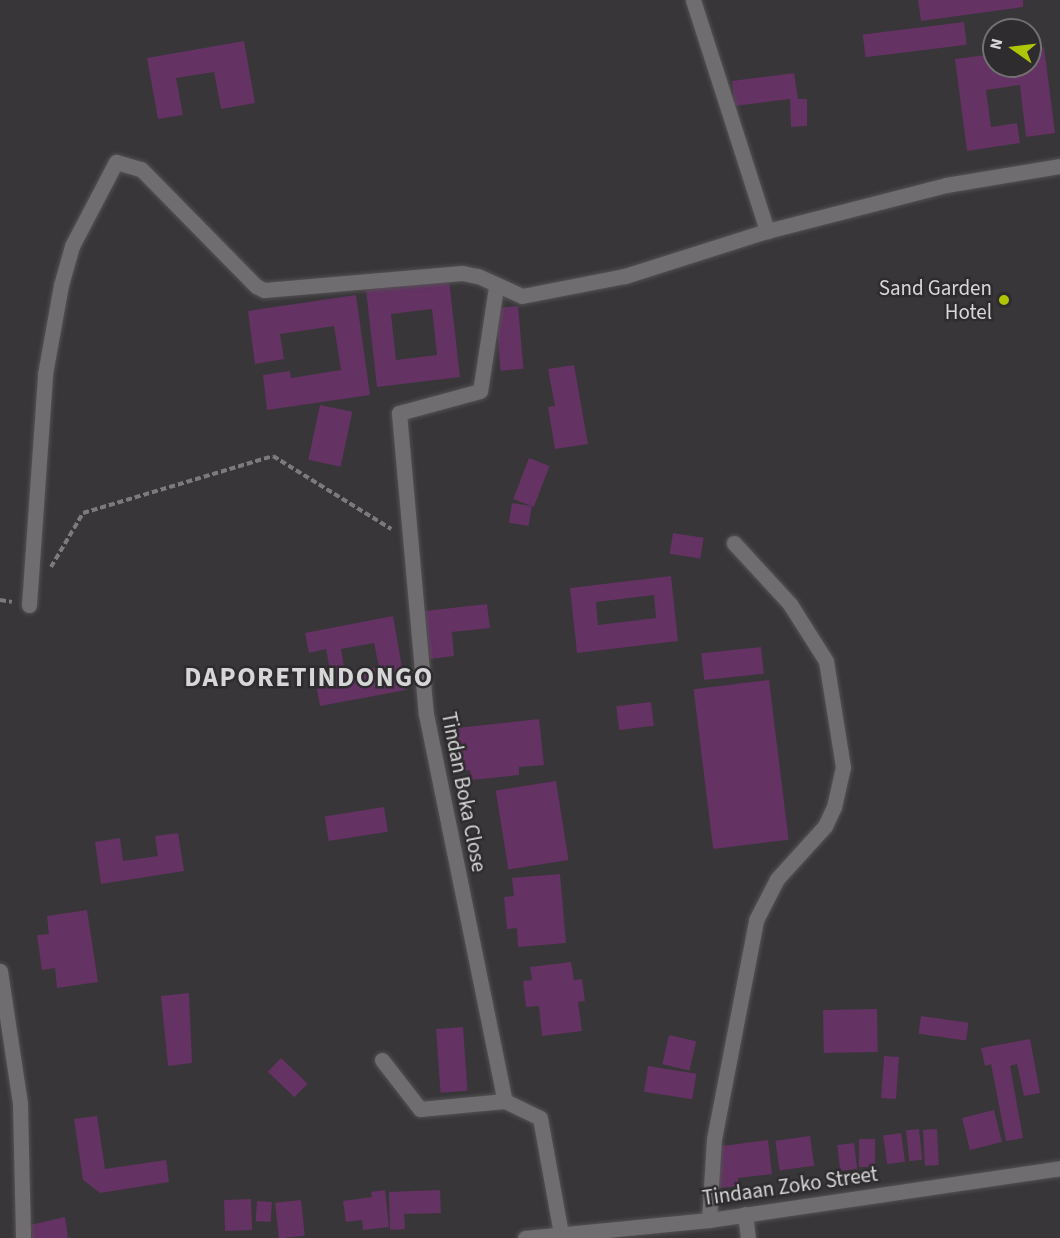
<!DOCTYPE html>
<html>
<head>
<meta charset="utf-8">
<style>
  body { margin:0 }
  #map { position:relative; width:1060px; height:1238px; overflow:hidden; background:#383638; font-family:"Source Sans 3",sans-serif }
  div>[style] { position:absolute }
  .building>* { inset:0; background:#643263; transform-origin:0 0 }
  .path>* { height:4px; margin-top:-2px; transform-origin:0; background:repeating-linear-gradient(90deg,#7c7b7c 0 6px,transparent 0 9px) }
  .roads { filter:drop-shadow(0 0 2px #535253) drop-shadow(0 0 2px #535253) }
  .minor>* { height:15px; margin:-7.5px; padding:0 7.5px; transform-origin:7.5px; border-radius:7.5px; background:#6f6d6f }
  .secondary>* { height:15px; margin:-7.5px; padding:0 7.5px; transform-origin:7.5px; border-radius:7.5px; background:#6f6d6f }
  .dots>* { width:16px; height:16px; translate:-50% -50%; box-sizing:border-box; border:3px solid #2e2c2e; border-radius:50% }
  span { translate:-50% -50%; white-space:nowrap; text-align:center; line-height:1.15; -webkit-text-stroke:5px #2e2c2e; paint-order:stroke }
  .poi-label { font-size:21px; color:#d8d7d8 }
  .right { translate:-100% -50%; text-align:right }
  .street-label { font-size:21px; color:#d8d7d8 }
  .district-label { font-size:27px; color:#d8d7d8; font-weight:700; letter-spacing:1.5px }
  .north { position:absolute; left:982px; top:18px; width:60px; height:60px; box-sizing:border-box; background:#2e2c2e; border:2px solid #727072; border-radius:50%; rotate:284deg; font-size:16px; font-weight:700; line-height:24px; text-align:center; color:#d8d7d8 }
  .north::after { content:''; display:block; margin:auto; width:21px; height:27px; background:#afc507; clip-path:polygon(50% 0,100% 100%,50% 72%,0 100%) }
</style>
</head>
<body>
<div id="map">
  <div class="building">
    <i style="clip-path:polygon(918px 0,1023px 0,1023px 7px,921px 21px)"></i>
    <i style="left:964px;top:22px;width:23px;height:102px;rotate:83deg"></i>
    <i style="clip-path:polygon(244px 41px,255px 103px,221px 109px,214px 72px,176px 78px,183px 115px,158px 119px,147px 58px)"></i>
    <i style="clip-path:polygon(1044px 47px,1055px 133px,1026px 137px,1020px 85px,986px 90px,991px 127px,1017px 123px,1020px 143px,967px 151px,955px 59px,994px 54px,994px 66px,1030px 66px,1030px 49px)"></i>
    <i style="clip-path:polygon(794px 73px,798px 99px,807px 99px,807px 126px,791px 127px,790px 99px,735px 106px,732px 81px)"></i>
    <i style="clip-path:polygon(evenodd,449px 280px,460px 377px,377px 387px,366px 290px,449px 280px,432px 309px,437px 355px,396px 360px,391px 314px,432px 309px)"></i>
    <i style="clip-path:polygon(356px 295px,370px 395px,267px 410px,263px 375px,290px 371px,291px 378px,341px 370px,334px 326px,280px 334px,284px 359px,255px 364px,248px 311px)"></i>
    <i style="left:518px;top:306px;width:63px;height:23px;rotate:85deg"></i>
    <i style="clip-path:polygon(574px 365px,588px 444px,555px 449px,548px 407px,555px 406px,548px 369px)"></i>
    <i style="left:320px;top:405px;width:33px;height:56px;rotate:12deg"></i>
    <i style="left:529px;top:458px;width:22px;height:44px;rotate:21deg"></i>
    <i style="left:512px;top:503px;width:20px;height:20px;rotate:9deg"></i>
    <i style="left:673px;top:533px;width:31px;height:21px;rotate:9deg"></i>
    <i style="clip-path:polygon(evenodd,671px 576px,678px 641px,577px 653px,570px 588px,671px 576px,654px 595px,656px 618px,598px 625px,596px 602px,654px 595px)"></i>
    <i style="clip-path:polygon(487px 604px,490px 628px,452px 632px,454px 656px,430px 659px,425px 611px)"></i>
    <i style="clip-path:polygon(evenodd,393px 616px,406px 690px,320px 706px,316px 684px,332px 681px,326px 649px,309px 653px,305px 633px,393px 616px,374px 643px,379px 667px,345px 673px,341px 649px,374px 643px)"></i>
    <i style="left:761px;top:647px;width:27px;height:60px;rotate:84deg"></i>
    <i style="left:769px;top:680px;width:161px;height:76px;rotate:83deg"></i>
    <i style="left:651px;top:702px;width:24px;height:35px;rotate:83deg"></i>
    <i style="clip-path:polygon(539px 719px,544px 765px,519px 767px,519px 775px,471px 780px,470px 770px,453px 772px,448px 729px)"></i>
    <i style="left:556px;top:781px;width:80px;height:61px;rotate:81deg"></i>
    <i style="left:384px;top:807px;width:25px;height:60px;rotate:81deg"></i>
    <i style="clip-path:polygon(178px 833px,184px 871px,101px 884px,95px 842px,120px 838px,123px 861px,158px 856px,155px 836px)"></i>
    <i style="clip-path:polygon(560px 874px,566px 943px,518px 947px,517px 928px,507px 929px,504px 897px,514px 896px,512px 878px)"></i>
    <i style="clip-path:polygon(87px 910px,98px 982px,57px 988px,55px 968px,42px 970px,37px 935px,49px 934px,47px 916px)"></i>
    <i style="clip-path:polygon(571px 962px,574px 980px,582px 979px,585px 1001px,578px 1002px,582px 1031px,542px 1036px,539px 1006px,526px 1007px,523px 981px,532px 980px,530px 967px)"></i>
    <i style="clip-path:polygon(189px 993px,192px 1063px,168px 1066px,161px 996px)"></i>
    <i style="left:877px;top:1009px;width:43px;height:54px;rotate:89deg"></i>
    <i style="left:921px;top:1016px;width:48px;height:18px;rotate:8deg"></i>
    <i style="left:463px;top:1027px;width:64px;height:27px;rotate:86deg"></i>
    <i style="left:669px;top:1035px;width:28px;height:30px;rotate:13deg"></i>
    <i style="clip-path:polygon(1030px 1039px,1040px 1093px,1024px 1096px,1017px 1064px,1010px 1066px,1023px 1138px,1006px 1141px,991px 1064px,985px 1066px,981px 1048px)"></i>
    <i style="left:884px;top:1056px;width:15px;height:42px;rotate:4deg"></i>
    <i style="left:281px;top:1058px;width:37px;height:19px;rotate:44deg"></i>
    <i style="left:648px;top:1066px;width:49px;height:26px;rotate:9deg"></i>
    <i style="left:994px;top:1110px;width:33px;height:33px;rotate:76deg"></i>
    <i style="clip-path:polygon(97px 1116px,105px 1169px,166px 1160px,169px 1182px,100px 1193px,83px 1180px,74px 1119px)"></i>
    <i style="left:919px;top:1129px;width:31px;height:13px;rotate:84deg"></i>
    <i style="left:937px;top:1129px;width:36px;height:14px;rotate:87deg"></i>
    <i style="left:901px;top:1133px;width:29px;height:18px;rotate:82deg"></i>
    <i style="left:810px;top:1136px;width:30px;height:35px;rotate:82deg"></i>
    <i style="left:859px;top:1139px;width:16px;height:28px"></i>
    <i style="clip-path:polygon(768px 1140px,772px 1174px,738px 1178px,738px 1186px,720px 1188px,715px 1147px)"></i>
    <i style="left:854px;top:1143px;width:26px;height:17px;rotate:83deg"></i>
    <i style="clip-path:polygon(385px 1190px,389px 1227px,363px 1230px,362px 1220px,346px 1222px,343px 1201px,372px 1197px,371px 1192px)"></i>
    <i style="clip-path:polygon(440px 1190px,441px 1213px,404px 1214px,405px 1229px,390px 1230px,389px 1192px)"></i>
    <i style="left:251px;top:1199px;width:31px;height:27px;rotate:88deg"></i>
    <i style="left:301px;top:1200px;width:36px;height:26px;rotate:84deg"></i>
    <i style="left:257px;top:1201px;width:15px;height:20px;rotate:4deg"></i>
    <i style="clip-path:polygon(65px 1217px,68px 1238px,32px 1238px,30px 1225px)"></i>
  </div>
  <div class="path">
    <i style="left:51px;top:567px;width:63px;rotate:-59.3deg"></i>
    <i style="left:83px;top:513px;width:198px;rotate:-16.7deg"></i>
    <i style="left:273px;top:456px;width:139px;rotate:31.7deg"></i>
    <i style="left:0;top:600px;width:12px;rotate:9deg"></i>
  </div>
  <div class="roads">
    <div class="minor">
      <i style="left:693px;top:0;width:243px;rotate:72.2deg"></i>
      <i style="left:496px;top:287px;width:105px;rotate:98.7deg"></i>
      <i style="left:480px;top:391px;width:84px;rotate:164.8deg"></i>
      <i style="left:399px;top:413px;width:302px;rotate:84.9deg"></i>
      <i style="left:426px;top:714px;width:395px;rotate:78.5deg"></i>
      <i style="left:505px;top:1101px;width:39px;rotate:26deg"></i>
      <i style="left:540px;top:1118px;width:118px;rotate:79.7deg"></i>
      <i style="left:29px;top:605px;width:232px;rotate:-86deg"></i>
      <i style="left:45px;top:374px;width:90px;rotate:-79.8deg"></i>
      <i style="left:61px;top:285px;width:41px;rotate:-74.2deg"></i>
      <i style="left:72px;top:246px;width:95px;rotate:-62.4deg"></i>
      <i style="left:116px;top:162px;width:26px;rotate:16deg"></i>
      <i style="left:141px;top:169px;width:164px;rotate:45.5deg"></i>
      <i style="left:256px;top:286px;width:9px;rotate:27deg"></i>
      <i style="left:264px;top:290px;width:199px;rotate:-4.9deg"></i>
      <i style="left:462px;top:273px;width:16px;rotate:11deg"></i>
      <i style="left:478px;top:276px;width:48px;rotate:24.4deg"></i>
      <i style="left:522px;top:296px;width:105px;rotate:-11deg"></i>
      <i style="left:625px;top:276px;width:149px;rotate:-17.6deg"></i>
      <i style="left:767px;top:231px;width:185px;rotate:-14.4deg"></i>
      <i style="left:946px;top:185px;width:116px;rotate:-9.5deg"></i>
      <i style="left:0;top:971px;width:134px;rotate:81.4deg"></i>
      <i style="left:20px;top:1104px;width:134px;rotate:88.7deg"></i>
      <i style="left:382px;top:1060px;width:62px;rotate:52.2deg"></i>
      <i style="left:420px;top:1109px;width:85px;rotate:-5.4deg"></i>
      <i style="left:745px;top:1214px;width:24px;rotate:83deg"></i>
      <i style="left:709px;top:1220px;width:81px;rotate:-86.5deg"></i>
      <i style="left:714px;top:1139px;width:223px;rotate:-79.1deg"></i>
      <i style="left:756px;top:920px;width:46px;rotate:-62.9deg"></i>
      <i style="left:777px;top:879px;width:72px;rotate:-47.8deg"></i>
      <i style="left:825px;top:826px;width:21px;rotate:-65deg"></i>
      <i style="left:834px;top:807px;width:41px;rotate:-77.3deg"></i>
      <i style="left:843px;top:767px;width:107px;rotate:-99.1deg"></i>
      <i style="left:826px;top:661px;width:67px;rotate:-122.3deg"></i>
      <i style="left:790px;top:604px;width:83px;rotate:-132.6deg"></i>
    </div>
    <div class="secondary">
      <i style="left:525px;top:1238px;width:185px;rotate:-5.6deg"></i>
      <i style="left:709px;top:1220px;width:355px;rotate:-8.4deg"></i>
    </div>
  </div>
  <div class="dots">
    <i style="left:1004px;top:300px;background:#afc507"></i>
  </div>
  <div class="poi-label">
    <span class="right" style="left:992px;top:300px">Sand Garden<br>Hotel</span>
  </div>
  <div class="street-label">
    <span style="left:464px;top:792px;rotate:79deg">Tindan Boka Close</span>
    <span style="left:790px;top:1186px;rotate:-8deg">Tindaan Zoko Street</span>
  </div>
  <div class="district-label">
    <span style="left:309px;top:678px">DAPORETINDONGO</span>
  </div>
  <div class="north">N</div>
</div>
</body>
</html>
